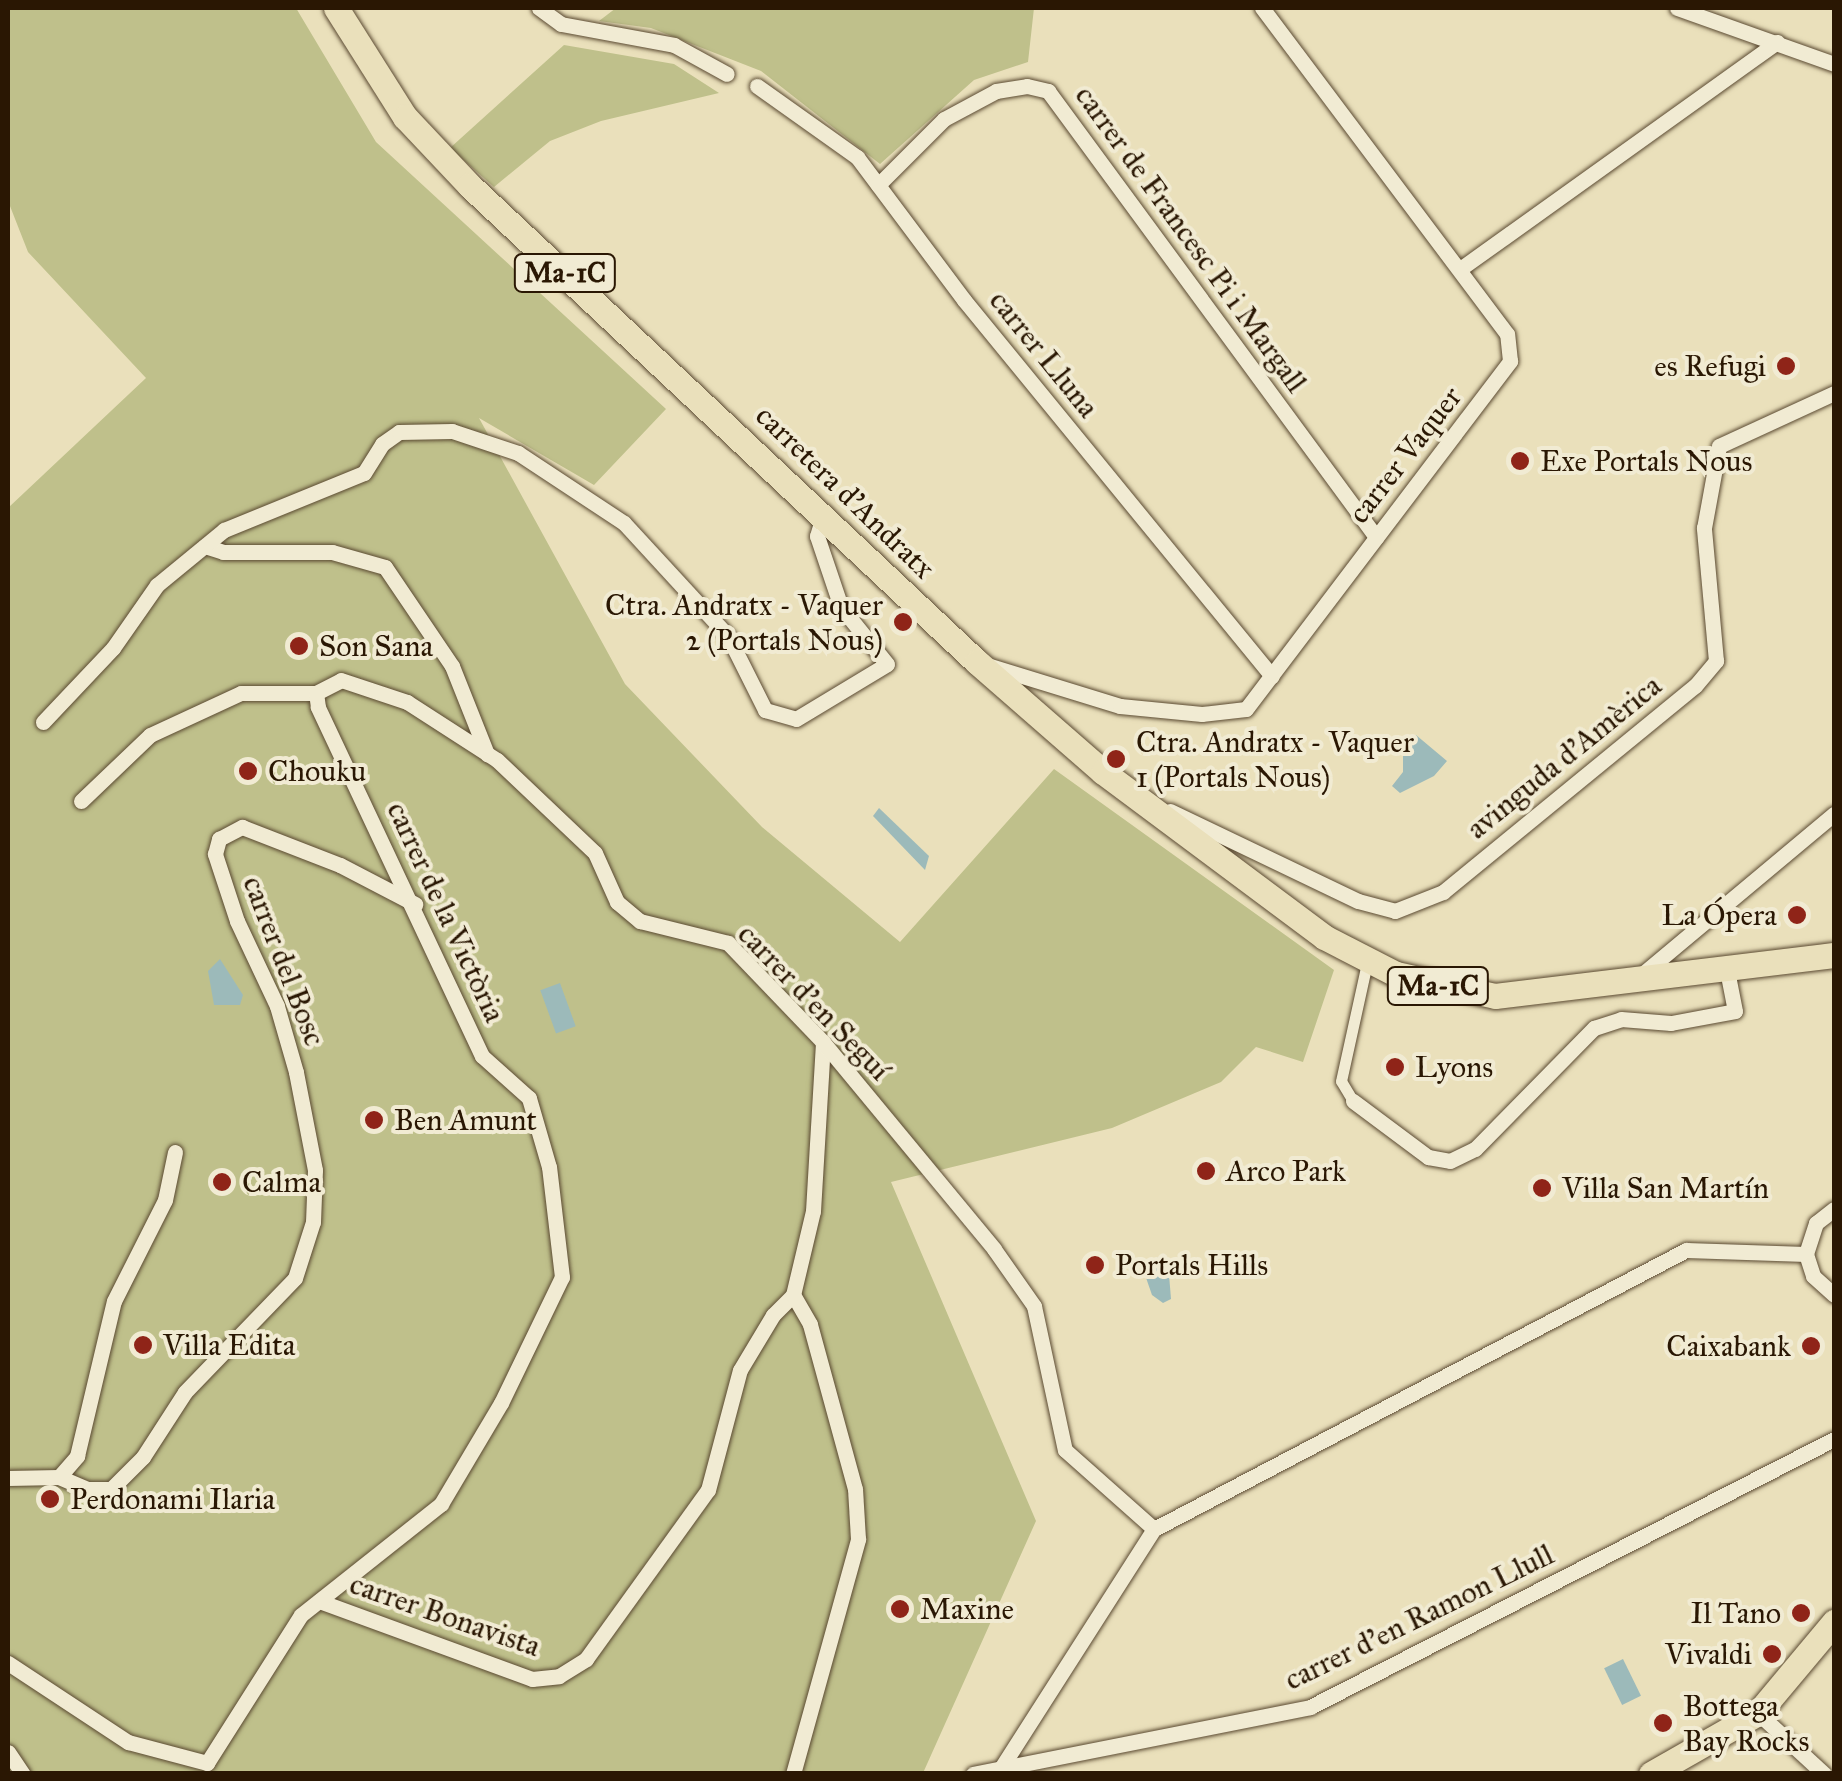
<!DOCTYPE html>
<html>
<head>
<meta charset="utf-8">
<style>
  body { margin:0 }
  #map { position:relative; width:1842px; height:1781px; overflow:hidden; background:#eae0bb; font-family:"IM FELL Great Primer",serif }
  div>[style] { position:absolute }
  .green>* { inset:0; background:#bfc08b }
  .water>* { inset:0; background:#9cbaba; transform-origin:0 0 }
  .roads { filter:drop-shadow(0 0 2px #5a4931) drop-shadow(0 0 2px #5a4931) }
  .pedestrian>* { height:11px; margin:-5.5px; padding:0 5.5px; transform-origin:5.5px; border-radius:5.5px; background:#f1ebd3 }
  .minor>* { height:15px; margin:-7.5px; padding:0 7.5px; transform-origin:7.5px; border-radius:7.5px; background:#f1ebd3 }
  .primary>* { height:25px; margin:-12.5px; padding:0 12.5px; transform-origin:12.5px; border-radius:12.5px; background:#eae0bb }
  .dots>* { width:28px; height:28px; translate:-50% -50%; box-sizing:border-box; border:5px solid #f1ebd3; border-radius:50% }
  span { translate:-50% -50%; white-space:nowrap; text-align:center; line-height:1.15; -webkit-text-stroke:8px #f1ebd3; paint-order:stroke }
  .shield-label span { padding:2px 8px; background:#f1ebd3; border:2px solid; border-radius:8px; -webkit-text-stroke-width:0 }
  .shield-label { font-size:28px; color:#2a1703; font-weight:700 }
  .street-label { font-size:30px; color:#2a1703 }
  .poi-label { font-size:30px; color:#2a1703 }
  .right { translate:-100% -50%; text-align:right }
  .left { translate:0 -50%; text-align:left }
  .frame { position:absolute; inset:0; border:10px solid #2a1703; pointer-events:none }
</style>
</head>
<body>
<div id="map">
  <div class="green">
    <i style="clip-path:polygon(8px 8px,296px 8px,376px 142px,666px 409px,594px 485px,479px 418px,625px 684px,762px 827px,900px 942px,1054px 769px,1334px 970px,1303px 1062px,1256px 1047px,1221px 1082px,1112px 1128px,891px 1182px,1036px 1521px,923px 1773px,8px 1773px,8px 508px,146px 378px,28px 252px,8px 201px)"></i>
    <i style="clip-path:polygon(616px 8px,1034px 8px,1028px 62px,974px 80px,880px 164px,761px 71px,651px 28px,599px 21px)"></i>
    <i style="clip-path:polygon(564px 45px,674px 64px,719px 93px,601px 121px,550px 141px,494px 187px,450px 148px)"></i>
  </div>
  <div class="water">
    <i style="clip-path:polygon(1416px 735px,1447px 761px,1434px 776px,1400px 793px,1392px 786px,1403px 772px,1403px 749px)"></i>
    <i style="clip-path:polygon(879px 808px,929px 856px,925px 870px,873px 816px)"></i>
    <i style="clip-path:polygon(220px 959px,243px 995px,240px 1005px,214px 1005px,208px 971px)"></i>
    <i style="left:560px;top:983px;width:46px;height:21px;rotate:70deg"></i>
    <i style="clip-path:polygon(1158px 1257px,1168px 1262px,1171px 1299px,1163px 1303px,1152px 1295px,1144px 1272px)"></i>
    <i style="left:1623px;top:1659px;width:41px;height:21px;rotate:64deg"></i>
  </div>
  <div class="roads">
    <div class="pedestrian">
      <i style="left:1353px;top:1101px;width:23px;rotate:-121deg"></i>
      <i style="left:1341px;top:1081px;width:121px;rotate:-77.6deg"></i>
    </div>
    <div class="minor">
      <i style="left:539px;top:8px;width:27px;rotate:36deg"></i>
      <i style="left:561px;top:24px;width:115px;rotate:10.5deg"></i>
      <i style="left:674px;top:45px;width:60px;rotate:28.7deg"></i>
      <i style="left:1677px;top:8px;width:167px;rotate:19.6deg"></i>
      <i style="left:757px;top:86px;width:123px;rotate:35.4deg"></i>
      <i style="left:857px;top:157px;width:179px;rotate:53.2deg"></i>
      <i style="left:964px;top:300px;width:486px;rotate:50.7deg"></i>
      <i style="left:878px;top:185px;width:93px;rotate:-45deg"></i>
      <i style="left:944px;top:119px;width:59px;rotate:-28.3deg"></i>
      <i style="left:996px;top:91px;width:31px;rotate:-9deg"></i>
      <i style="left:1027px;top:86px;width:22px;rotate:13deg"></i>
      <i style="left:1048px;top:91px;width:554px;rotate:53.67deg"></i>
      <i style="left:1460px;top:269px;width:390px;rotate:-35.6deg"></i>
      <i style="left:205px;top:546px;width:19px;rotate:18deg"></i>
      <i style="left:223px;top:552px;width:109px"></i>
      <i style="left:332px;top:552px;width:55px;rotate:15.8deg"></i>
      <i style="left:385px;top:567px;width:120px;rotate:55.9deg"></i>
      <i style="left:452px;top:666px;width:95px;rotate:68.3deg"></i>
      <i style="left:990px;top:666px;width:136px;rotate:17.1deg"></i>
      <i style="left:1120px;top:706px;width:82px;rotate:5.6deg"></i>
      <i style="left:1202px;top:714px;width:44px;rotate:-6.5deg"></i>
      <i style="left:1246px;top:709px;width:437px;rotate:-52.8deg"></i>
      <i style="left:1510px;top:361px;width:27px;rotate:-96deg"></i>
      <i style="left:1507px;top:334px;width:408px;rotate:-126.9deg"></i>
      <i style="left:43px;top:722px;width:102px;rotate:-46.6deg"></i>
      <i style="left:113px;top:648px;width:77px;rotate:-55.1deg"></i>
      <i style="left:157px;top:585px;width:87px;rotate:-39.4deg"></i>
      <i style="left:224px;top:530px;width:151px;rotate:-22.2deg"></i>
      <i style="left:364px;top:473px;width:34px;rotate:-58deg"></i>
      <i style="left:382px;top:444px;width:21px;rotate:-35deg"></i>
      <i style="left:399px;top:432px;width:53px;rotate:-1.1deg"></i>
      <i style="left:452px;top:431px;width:70px;rotate:18.4deg"></i>
      <i style="left:518px;top:453px;width:127px;rotate:33.4deg"></i>
      <i style="left:624px;top:523px;width:154px;rotate:47.4deg"></i>
      <i style="left:728px;top:636px;width:83px;rotate:63.4deg"></i>
      <i style="left:765px;top:710px;width:32px;rotate:16deg"></i>
      <i style="left:796px;top:719px;width:106px;rotate:-31.1deg"></i>
      <i style="left:887px;top:664px;width:73px;rotate:-128.9deg"></i>
      <i style="left:841px;top:607px;width:75px;rotate:-108.7deg"></i>
      <i style="left:817px;top:536px;width:21px;rotate:-73deg"></i>
      <i style="left:81px;top:801px;width:95px;rotate:-43.7deg"></i>
      <i style="left:150px;top:735px;width:100px;rotate:-24.8deg"></i>
      <i style="left:241px;top:693px;width:75px"></i>
      <i style="left:1170px;top:811px;width:208px;rotate:25.6deg"></i>
      <i style="left:1358px;top:901px;width:38px;rotate:15deg"></i>
      <i style="left:1395px;top:911px;width:52px;rotate:-21.6deg"></i>
      <i style="left:1443px;top:892px;width:325px;rotate:-39.3deg"></i>
      <i style="left:1695px;top:686px;width:33px;rotate:-50deg"></i>
      <i style="left:1716px;top:661px;width:134px;rotate:-95.2deg"></i>
      <i style="left:1704px;top:528px;width:83px;rotate:-79.6deg"></i>
      <i style="left:1719px;top:446px;width:127px;rotate:-24.7deg"></i>
      <i style="left:1640px;top:976px;width:253px;rotate:-39.9deg"></i>
      <i style="left:1353px;top:1101px;width:94px;rotate:36.7deg"></i>
      <i style="left:1428px;top:1157px;width:22px;rotate:10deg"></i>
      <i style="left:1450px;top:1161px;width:28px;rotate:-26deg"></i>
      <i style="left:1475px;top:1149px;width:170px;rotate:-45.5deg"></i>
      <i style="left:1594px;top:1028px;width:28px;rotate:-18deg"></i>
      <i style="left:1621px;top:1019px;width:50px;rotate:4.6deg"></i>
      <i style="left:1671px;top:1023px;width:65px;rotate:-10.6deg"></i>
      <i style="left:1735px;top:1011px;width:47px;rotate:-101.1deg"></i>
      <i style="left:1834px;top:1209px;width:23px;rotate:142deg"></i>
      <i style="left:1816px;top:1223px;width:33px;rotate:108deg"></i>
      <i style="left:1806px;top:1254px;width:23px;rotate:72deg"></i>
      <i style="left:1813px;top:1276px;width:28px;rotate:42deg"></i>
      <i style="left:59px;top:1477px;width:30px;rotate:23deg"></i>
      <i style="left:87px;top:1489px;width:24px"></i>
      <i style="left:111px;top:1489px;width:45px;rotate:-45deg"></i>
      <i style="left:143px;top:1457px;width:77px;rotate:-57.1deg"></i>
      <i style="left:185px;top:1392px;width:158px;rotate:-46deg"></i>
      <i style="left:295px;top:1278px;width:59px;rotate:-72.2deg"></i>
      <i style="left:313px;top:1222px;width:52px;rotate:-87.8deg"></i>
      <i style="left:315px;top:1170px;width:100px;rotate:-101deg"></i>
      <i style="left:296px;top:1072px;width:69px;rotate:-106.1deg"></i>
      <i style="left:277px;top:1006px;width:94px;rotate:-115.2deg"></i>
      <i style="left:237px;top:921px;width:71px;rotate:-108.2deg"></i>
      <i style="left:215px;top:854px;width:16px;rotate:-75deg"></i>
      <i style="left:219px;top:839px;width:26px;rotate:-28deg"></i>
      <i style="left:242px;top:827px;width:105px;rotate:21.2deg"></i>
      <i style="left:340px;top:865px;width:85px;rotate:27.5deg"></i>
      <i style="left:8px;top:1478px;width:51px;rotate:-1.1deg"></i>
      <i style="left:59px;top:1477px;width:28px;rotate:-49deg"></i>
      <i style="left:77px;top:1456px;width:159px;rotate:-76.6deg"></i>
      <i style="left:114px;top:1301px;width:113px;rotate:-63.2deg"></i>
      <i style="left:165px;top:1200px;width:49px;rotate:-78.2deg"></i>
      <i style="left:319px;top:1601px;width:227px;rotate:20.1deg"></i>
      <i style="left:532px;top:1679px;width:27px;rotate:-6deg"></i>
      <i style="left:559px;top:1676px;width:32px;rotate:-32deg"></i>
      <i style="left:586px;top:1659px;width:208px;rotate:-54.2deg"></i>
      <i style="left:708px;top:1490px;width:124px;rotate:-75.1deg"></i>
      <i style="left:740px;top:1370px;width:64px;rotate:-59deg"></i>
      <i style="left:773px;top:1315px;width:28px;rotate:-45deg"></i>
      <i style="left:793px;top:1295px;width:86px;rotate:-76.6deg"></i>
      <i style="left:813px;top:1211px;width:169px;rotate:-86.6deg"></i>
      <i style="left:8px;top:1663px;width:144px;rotate:33.4deg"></i>
      <i style="left:128px;top:1742px;width:82px;rotate:14.9deg"></i>
      <i style="left:207px;top:1763px;width:175px;rotate:-57.6deg"></i>
      <i style="left:301px;top:1615px;width:179px;rotate:-38.4deg"></i>
      <i style="left:441px;top:1504px;width:117px;rotate:-59.3deg"></i>
      <i style="left:501px;top:1403px;width:140px;rotate:-64.2deg"></i>
      <i style="left:562px;top:1277px;width:111px;rotate:-96.7deg"></i>
      <i style="left:549px;top:1167px;width:72px;rotate:-106.2deg"></i>
      <i style="left:529px;top:1098px;width:63px;rotate:-138.2deg"></i>
      <i style="left:482px;top:1056px;width:386px;rotate:-115.2deg"></i>
      <i style="left:318px;top:707px;width:14px;rotate:-98deg"></i>
      <i style="left:316px;top:693px;width:28px;rotate:-27deg"></i>
      <i style="left:341px;top:680px;width:70px;rotate:18.4deg"></i>
      <i style="left:407px;top:702px;width:107px;rotate:32.8deg"></i>
      <i style="left:497px;top:760px;width:135px;rotate:43.5deg"></i>
      <i style="left:595px;top:853px;width:54px;rotate:65.8deg"></i>
      <i style="left:617px;top:902px;width:30px;rotate:40deg"></i>
      <i style="left:640px;top:921px;width:91px;rotate:14deg"></i>
      <i style="left:728px;top:943px;width:137px;rotate:46.2deg"></i>
      <i style="left:823px;top:1042px;width:268px;rotate:50.4deg"></i>
      <i style="left:994px;top:1249px;width:70px;rotate:54.9deg"></i>
      <i style="left:1034px;top:1306px;width:147px;rotate:77.9deg"></i>
      <i style="left:1065px;top:1450px;width:119px;rotate:41.6deg"></i>
      <i style="left:1758px;top:1713px;width:90px;rotate:42.7deg"></i>
      <i style="left:8px;top:1752px;width:27px;rotate:56deg"></i>
      <i style="left:1001px;top:1768px;width:284px;rotate:-57.4deg"></i>
      <i style="left:1154px;top:1529px;width:601px;rotate:-27.67deg"></i>
      <i style="left:1686px;top:1250px;width:120px;rotate:1.9deg"></i>
      <i style="left:793px;top:1774px;width:244px;rotate:-74.5deg"></i>
      <i style="left:858px;top:1539px;width:50px;rotate:-93.4deg"></i>
      <i style="left:855px;top:1489px;width:171px;rotate:-105.3deg"></i>
      <i style="left:810px;top:1324px;width:34px;rotate:-120deg"></i>
      <i style="left:973px;top:1774px;width:344px;rotate:-11.2deg"></i>
      <i style="left:1310px;top:1707px;width:589px;rotate:-27.09deg"></i>
    </div>
    <div class="primary">
      <i style="left:336px;top:8px;width:129px;rotate:57.7deg"></i>
      <i style="left:405px;top:117px;width:93px;rotate:46.7deg"></i>
      <i style="left:469px;top:185px;width:697px;rotate:43.2deg"></i>
      <i style="left:977px;top:662px;width:167px;rotate:41.1deg"></i>
      <i style="left:1103px;top:772px;width:276px;rotate:36.7deg"></i>
      <i style="left:1324px;top:937px;width:81px;rotate:27.2deg"></i>
      <i style="left:1396px;top:974px;width:101px;rotate:12.5deg"></i>
      <i style="left:1495px;top:996px;width:341px;rotate:-6.9deg"></i>
      <i style="left:1651px;top:1774px;width:123px;rotate:-29.7deg"></i>
      <i style="left:1758px;top:1713px;width:119px;rotate:-50.1deg"></i>
    </div>
  </div>
  <div class="dots">
    <i style="left:1786px;top:366px;background:#8f2418"></i>
    <i style="left:1520px;top:461px;background:#8f2418"></i>
    <i style="left:903px;top:622px;background:#8f2418"></i>
    <i style="left:299px;top:646px;background:#8f2418"></i>
    <i style="left:1116px;top:759px;background:#8f2418"></i>
    <i style="left:248px;top:771px;background:#8f2418"></i>
    <i style="left:1797px;top:915px;background:#8f2418"></i>
    <i style="left:1395px;top:1067px;background:#8f2418"></i>
    <i style="left:374px;top:1120px;background:#8f2418"></i>
    <i style="left:1206px;top:1171px;background:#8f2418"></i>
    <i style="left:222px;top:1182px;background:#8f2418"></i>
    <i style="left:1542px;top:1188px;background:#8f2418"></i>
    <i style="left:1095px;top:1265px;background:#8f2418"></i>
    <i style="left:143px;top:1345px;background:#8f2418"></i>
    <i style="left:1811px;top:1346px;background:#8f2418"></i>
    <i style="left:50px;top:1499px;background:#8f2418"></i>
    <i style="left:900px;top:1609px;background:#8f2418"></i>
    <i style="left:1801px;top:1613px;background:#8f2418"></i>
    <i style="left:1772px;top:1654px;background:#8f2418"></i>
    <i style="left:1663px;top:1723px;background:#8f2418"></i>
  </div>
  <div class="shield-label">
    <span style="left:565px;top:273px">Ma-1C</span>
    <span style="left:1438px;top:986px">Ma-1C</span>
  </div>
  <div class="street-label">
    <span style="left:1191px;top:239px;rotate:54deg">carrer de Francesc Pi i Margall</span>
    <span style="left:1044px;top:354px;rotate:51deg">carrer Lluna</span>
    <span style="left:1405px;top:455px;rotate:-52deg">carrer Vaquer</span>
    <span style="left:845px;top:492px;rotate:44deg">carretera d'Andratx</span>
    <span style="left:1564px;top:757px;rotate:-39deg">avinguda d'Amèrica</span>
    <span style="left:446px;top:912px;rotate:65deg">carrer de la Victòria</span>
    <span style="left:284px;top:961px;rotate:69deg">carrer del Bosc</span>
    <span style="left:814px;top:1002px;rotate:46deg">carrer d'en Seguí</span>
    <span style="left:445px;top:1615px;rotate:19deg">carrer Bonavista</span>
    <span style="left:1419px;top:1617px;rotate:-26deg">carrer d'en Ramon Llull</span>
  </div>
  <div class="poi-label">
    <span class="right" style="left:1766px;top:366px">es Refugi</span>
    <span class="left" style="left:1540px;top:461px">Exe Portals Nous</span>
    <span class="right" style="left:883px;top:622px">Ctra. Andratx - Vaquer<br>2 (Portals Nous)</span>
    <span class="left" style="left:319px;top:646px">Son Sana</span>
    <span class="left" style="left:1136px;top:759px">Ctra. Andratx - Vaquer<br>1 (Portals Nous)</span>
    <span class="left" style="left:268px;top:771px">Chouku</span>
    <span class="right" style="left:1777px;top:915px">La Ópera</span>
    <span class="left" style="left:1415px;top:1067px">Lyons</span>
    <span class="left" style="left:394px;top:1120px">Ben Amunt</span>
    <span class="left" style="left:1226px;top:1171px">Arco Park</span>
    <span class="left" style="left:242px;top:1182px">Calma</span>
    <span class="left" style="left:1562px;top:1188px">Villa San Martín</span>
    <span class="left" style="left:1115px;top:1265px">Portals Hills</span>
    <span class="left" style="left:163px;top:1345px">Villa Edita</span>
    <span class="right" style="left:1791px;top:1346px">Caixabank</span>
    <span class="left" style="left:70px;top:1499px">Perdonami Ilaria</span>
    <span class="left" style="left:920px;top:1609px">Maxine</span>
    <span class="right" style="left:1781px;top:1613px">Il Tano</span>
    <span class="right" style="left:1752px;top:1654px">Vivaldi</span>
    <span class="left" style="left:1683px;top:1723px">Bottega<br>Bay Rocks</span>
  </div>
  <div class="frame"></div>
</div>
</body>
</html>
